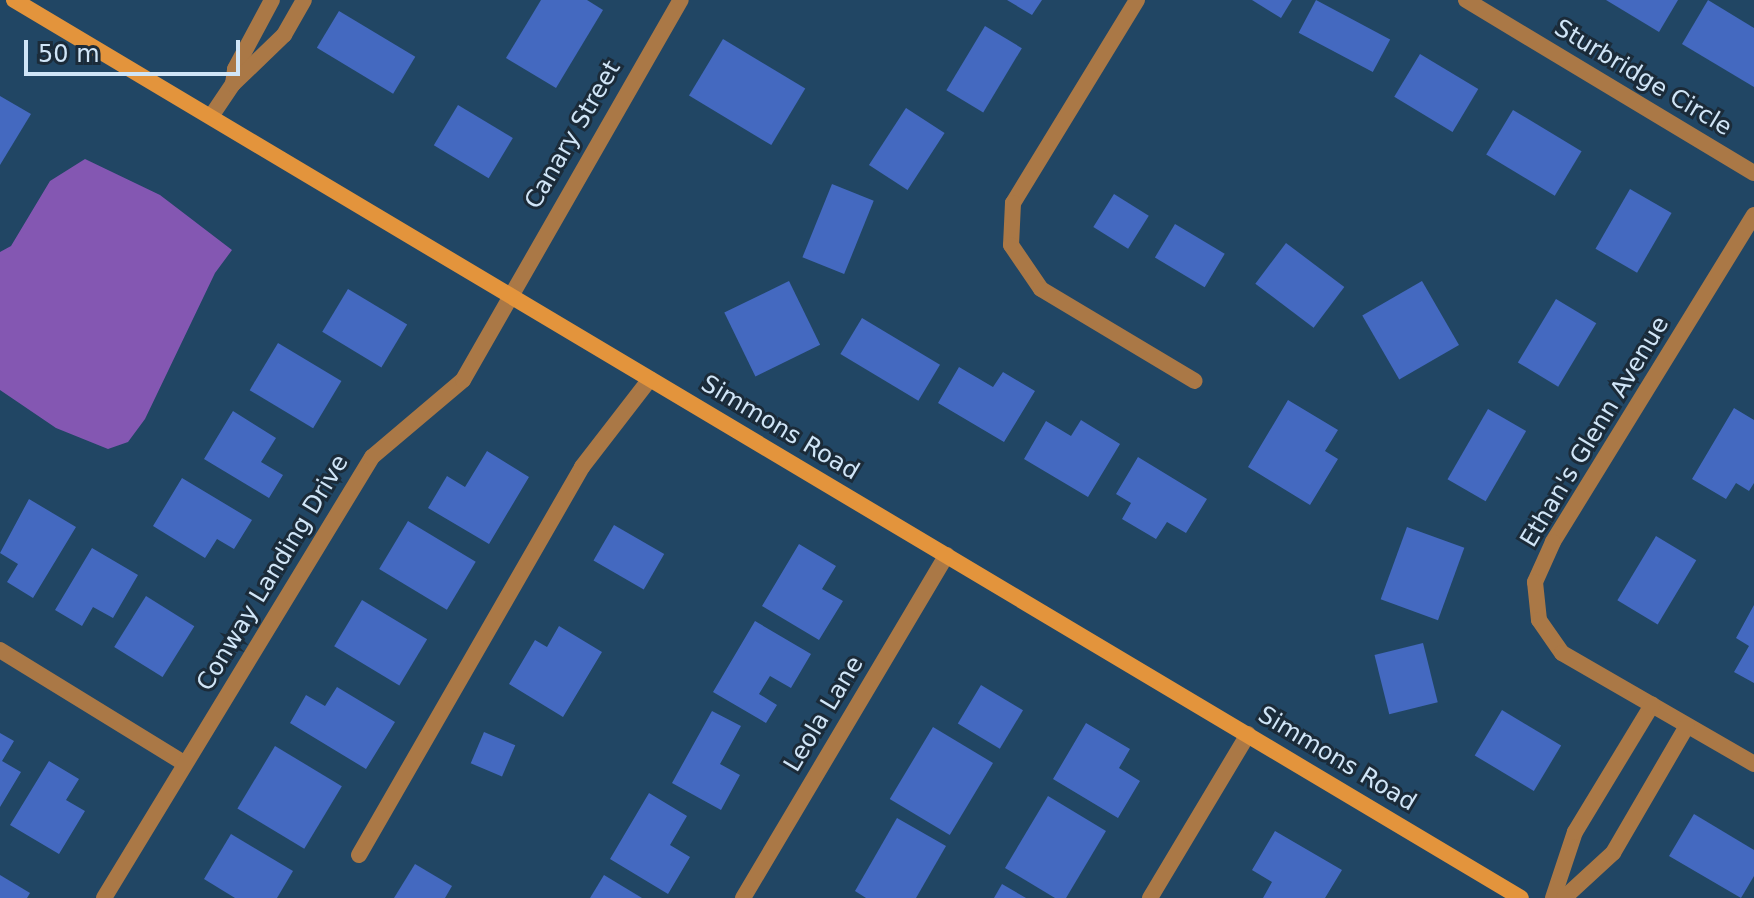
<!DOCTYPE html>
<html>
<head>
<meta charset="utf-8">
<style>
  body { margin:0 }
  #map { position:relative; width:1754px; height:898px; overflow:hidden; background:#214664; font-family:"DejaVu Sans",sans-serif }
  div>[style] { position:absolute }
  .water>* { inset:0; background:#8457b2 }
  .building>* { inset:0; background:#4469c0; transform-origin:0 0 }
  .lane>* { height:16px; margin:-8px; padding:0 8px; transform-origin:8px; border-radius:8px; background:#aa7846 }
  .street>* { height:16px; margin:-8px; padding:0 8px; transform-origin:8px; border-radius:8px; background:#aa7846 }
  .secondary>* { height:16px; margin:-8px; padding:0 8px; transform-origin:8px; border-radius:8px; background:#e3943c }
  span { translate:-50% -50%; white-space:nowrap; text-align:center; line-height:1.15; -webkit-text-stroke:6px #1b2b39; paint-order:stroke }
  .street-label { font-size:24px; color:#d0e5f7 }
  .scale { position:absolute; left:24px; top:40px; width:216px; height:36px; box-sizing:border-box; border:4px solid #d0e5f7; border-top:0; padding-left:10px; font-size:24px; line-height:28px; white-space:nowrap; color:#d0e5f7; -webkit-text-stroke:6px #1b2b39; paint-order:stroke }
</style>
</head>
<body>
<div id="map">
  <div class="water">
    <i style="clip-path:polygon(85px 159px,160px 195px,232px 250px,215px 273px,145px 419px,128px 442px,108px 449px,56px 428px,0 390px,0 252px,11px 246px,50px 181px)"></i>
  </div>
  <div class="building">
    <i style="clip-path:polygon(541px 0,587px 0,603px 10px,556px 88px,506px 58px)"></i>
    <i style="clip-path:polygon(1007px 0,1042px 0,1032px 15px)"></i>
    <i style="clip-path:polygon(1252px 0,1292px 0,1281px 18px)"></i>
    <i style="left:1316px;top:0;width:84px;height:37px;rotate:28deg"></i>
    <i style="clip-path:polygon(1606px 0,1678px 0,1659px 32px)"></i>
    <i style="clip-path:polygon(1708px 0,1754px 28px,1754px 87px,1682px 44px)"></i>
    <i style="left:339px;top:11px;width:89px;height:43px;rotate:31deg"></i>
    <i style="left:985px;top:26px;width:43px;height:75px;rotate:31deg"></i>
    <i style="left:723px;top:39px;width:96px;height:66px;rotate:31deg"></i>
    <i style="left:1420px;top:54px;width:68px;height:50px;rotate:31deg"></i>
    <i style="clip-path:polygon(0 96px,31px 114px,0 165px)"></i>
    <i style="left:458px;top:105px;width:64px;height:47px;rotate:31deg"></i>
    <i style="left:906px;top:108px;width:46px;height:68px;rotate:33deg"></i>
    <i style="left:1513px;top:110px;width:80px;height:52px;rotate:31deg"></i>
    <i style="left:832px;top:184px;width:45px;height:79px;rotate:22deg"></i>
    <i style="left:1630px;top:189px;width:48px;height:69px;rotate:30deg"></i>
    <i style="left:1114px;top:194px;width:41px;height:39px;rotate:32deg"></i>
    <i style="left:1175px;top:224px;width:58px;height:39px;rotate:31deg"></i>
    <i style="left:1286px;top:243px;width:73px;height:51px;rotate:37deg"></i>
    <i style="left:789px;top:281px;width:71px;height:72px;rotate:64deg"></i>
    <i style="left:1422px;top:281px;width:74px;height:69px;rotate:60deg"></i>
    <i style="left:348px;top:289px;width:69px;height:50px;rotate:31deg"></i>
    <i style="left:1556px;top:299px;width:47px;height:74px;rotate:31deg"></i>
    <i style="left:862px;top:318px;width:91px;height:42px;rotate:31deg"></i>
    <i style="left:278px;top:343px;width:74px;height:55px;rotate:31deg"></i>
    <i style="clip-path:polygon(959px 367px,993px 387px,1003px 372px,1035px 391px,1004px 442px,938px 403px)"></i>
    <i style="clip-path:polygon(1288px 400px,1338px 430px,1325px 451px,1338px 459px,1310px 505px,1248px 467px)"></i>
    <i style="clip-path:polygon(1734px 408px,1754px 420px,1754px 483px,1749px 491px,1736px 483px,1726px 499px,1692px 479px)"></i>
    <i style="left:1488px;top:409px;width:44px;height:81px;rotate:30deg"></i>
    <i style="clip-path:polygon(233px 411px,276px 438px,261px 462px,283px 475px,269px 498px,204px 459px)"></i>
    <i style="clip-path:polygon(1081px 420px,1120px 444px,1088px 497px,1024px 459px,1046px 421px,1071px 436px)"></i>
    <i style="clip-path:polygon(487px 451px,529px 477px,489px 544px,428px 508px,447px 476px,465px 487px)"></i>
    <i style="clip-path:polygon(1138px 457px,1207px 499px,1186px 533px,1167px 522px,1156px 539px,1122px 519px,1131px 503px,1116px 494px)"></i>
    <i style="clip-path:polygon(182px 478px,252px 520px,234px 549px,217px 539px,205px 558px,153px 526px)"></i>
    <i style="clip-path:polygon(29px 499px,76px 527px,33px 598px,7px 582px,18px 564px,0 553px)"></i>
    <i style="left:408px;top:521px;width:79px;height:56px;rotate:31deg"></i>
    <i style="left:614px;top:525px;width:58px;height:41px;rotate:30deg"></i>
    <i style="left:1407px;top:527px;width:61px;height:77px;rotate:20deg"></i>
    <i style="left:1656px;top:536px;width:47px;height:75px;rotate:31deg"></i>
    <i style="clip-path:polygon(799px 544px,836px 566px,822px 589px,843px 601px,819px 640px,762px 606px)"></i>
    <i style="clip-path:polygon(92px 548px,138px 575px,113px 618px,93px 607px,82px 626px,55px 610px)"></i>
    <i style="left:146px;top:596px;width:57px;height:60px;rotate:32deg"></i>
    <i style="left:362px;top:600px;width:76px;height:54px;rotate:31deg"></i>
    <i style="clip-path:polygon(1754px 605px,1754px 683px,1734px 672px,1749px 646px,1736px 638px)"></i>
    <i style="clip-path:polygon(755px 621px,811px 654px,791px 688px,770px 676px,759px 694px,777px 705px,766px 723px,713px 692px)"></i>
    <i style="clip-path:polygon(559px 626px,602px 652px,563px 717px,509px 684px,535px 640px,547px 647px)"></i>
    <i style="left:1423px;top:643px;width:61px;height:50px;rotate:76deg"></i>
    <i style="left:981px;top:685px;width:49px;height:45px;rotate:31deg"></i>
    <i style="clip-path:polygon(337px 687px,395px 722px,366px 769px,290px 723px,306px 695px,325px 706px)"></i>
    <i style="left:1502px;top:710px;width:69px;height:53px;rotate:31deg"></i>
    <i style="clip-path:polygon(712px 711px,741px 726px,720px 764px,740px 775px,721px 810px,672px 783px)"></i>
    <i style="clip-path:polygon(1086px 723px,1130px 749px,1119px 768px,1140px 781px,1118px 818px,1053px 779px)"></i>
    <i style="left:933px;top:727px;width:70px;height:84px;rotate:31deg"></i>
    <i style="left:484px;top:732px;width:34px;height:34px;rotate:23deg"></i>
    <i style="clip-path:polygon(0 733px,14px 741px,2px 761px,21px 772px,0 807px)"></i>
    <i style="left:275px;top:746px;width:78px;height:73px;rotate:31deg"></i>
    <i style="clip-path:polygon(49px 761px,79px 779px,66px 800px,85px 811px,59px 854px,10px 825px)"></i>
    <i style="clip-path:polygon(649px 793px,687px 816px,670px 845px,690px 857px,668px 894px,610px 859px)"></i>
    <i style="clip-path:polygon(1048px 796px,1106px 831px,1066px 898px,1055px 898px,1005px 868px)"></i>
    <i style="clip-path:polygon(1694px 814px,1754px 850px,1754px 876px,1741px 898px,1669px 856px)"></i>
    <i style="clip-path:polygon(897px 818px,946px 846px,916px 898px,866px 898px,855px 891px)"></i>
    <i style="clip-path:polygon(1275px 831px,1342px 870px,1325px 898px,1263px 898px,1272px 882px,1252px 870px)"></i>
    <i style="clip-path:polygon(231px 834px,293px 871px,277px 898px,235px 898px,204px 879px)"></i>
    <i style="clip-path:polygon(415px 864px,452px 886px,445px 898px,394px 898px)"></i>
    <i style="clip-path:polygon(0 875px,30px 893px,27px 898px,0 898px)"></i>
    <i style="clip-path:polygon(604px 875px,642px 898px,590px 898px)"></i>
    <i style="clip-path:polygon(1002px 884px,1026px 898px,994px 898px)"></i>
  </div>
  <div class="lane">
    <i style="left:233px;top:84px;width:15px;rotate:-82deg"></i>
    <i style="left:235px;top:69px;width:78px;rotate:-61.8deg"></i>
    <i style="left:212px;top:115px;width:37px;rotate:-56deg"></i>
    <i style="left:233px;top:84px;width:71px;rotate:-43.9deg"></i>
    <i style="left:284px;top:35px;width:40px;rotate:-60.3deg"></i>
    <i style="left:359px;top:855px;width:448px;rotate:-60.1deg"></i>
    <i style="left:582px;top:467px;width:111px;rotate:-52.3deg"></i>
  </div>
  <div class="street">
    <i style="left:1137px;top:0;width:238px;rotate:121.4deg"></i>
    <i style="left:1013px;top:203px;width:42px;rotate:92.7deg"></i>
    <i style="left:1011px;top:245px;width:53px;rotate:55.7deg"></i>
    <i style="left:1041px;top:289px;width:179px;rotate:30.9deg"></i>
    <i style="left:1466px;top:0;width:336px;rotate:31deg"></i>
    <i style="left:1754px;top:215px;width:384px;rotate:121.6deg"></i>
    <i style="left:1553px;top:542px;width:44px;rotate:114.2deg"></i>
    <i style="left:1535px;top:582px;width:38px;rotate:84deg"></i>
    <i style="left:1539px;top:620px;width:40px;rotate:55.1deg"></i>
    <i style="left:1562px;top:653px;width:222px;rotate:30deg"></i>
    <i style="left:0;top:650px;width:216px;rotate:31.6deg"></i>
    <i style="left:104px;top:898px;width:516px;rotate:-58.71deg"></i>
    <i style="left:372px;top:457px;width:119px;rotate:-40.2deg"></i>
    <i style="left:463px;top:380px;width:438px;rotate:-60.2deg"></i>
    <i style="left:743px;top:898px;width:399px;rotate:-59.3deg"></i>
    <i style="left:1150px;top:898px;width:191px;rotate:-59.1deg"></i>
    <i style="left:1553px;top:898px;width:70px;rotate:-71.6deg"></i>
    <i style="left:1575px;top:832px;width:149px;rotate:-58.8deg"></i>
    <i style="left:1564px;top:898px;width:67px;rotate:-42.6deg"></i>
    <i style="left:1613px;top:853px;width:147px;rotate:-59.8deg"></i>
  </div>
  <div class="secondary">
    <i style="left:14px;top:0;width:1754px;rotate:30.79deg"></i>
  </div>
  <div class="street-label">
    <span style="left:1643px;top:78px;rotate:31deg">Sturbridge Circle</span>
    <span style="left:573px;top:135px;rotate:-60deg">Canary Street</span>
    <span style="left:780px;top:428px;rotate:31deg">Simmons Road</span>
    <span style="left:1595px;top:432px;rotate:-59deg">Ethan's Glenn Avenue</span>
    <span style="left:273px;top:573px;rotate:-59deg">Conway Landing Drive</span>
    <span style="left:824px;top:714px;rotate:-59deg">Leola Lane</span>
    <span style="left:1337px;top:759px;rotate:31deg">Simmons Road</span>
  </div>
  <div class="scale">50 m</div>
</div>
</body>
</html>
